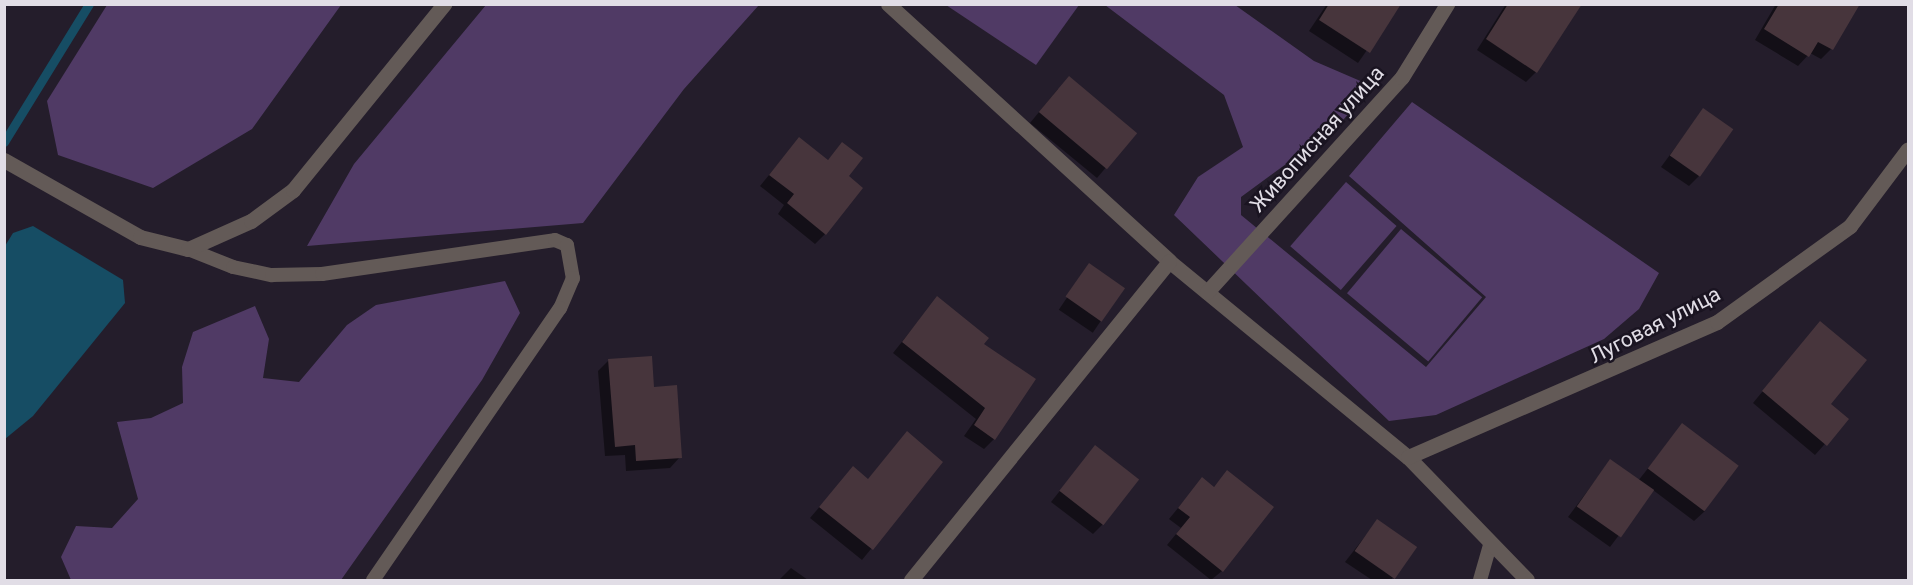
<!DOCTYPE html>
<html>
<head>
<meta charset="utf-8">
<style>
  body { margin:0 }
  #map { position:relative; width:1913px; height:585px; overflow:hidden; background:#241d2b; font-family:Roboto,sans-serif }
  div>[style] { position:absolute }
  .green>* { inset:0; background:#503a65; transform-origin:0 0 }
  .water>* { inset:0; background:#164d64 }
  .shadow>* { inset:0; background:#0007; transform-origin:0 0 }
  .stream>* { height:9px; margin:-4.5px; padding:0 4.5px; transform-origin:4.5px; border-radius:4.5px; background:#164d64 }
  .building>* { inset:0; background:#47353c; transform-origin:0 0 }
  .lane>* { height:14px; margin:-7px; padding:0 7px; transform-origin:7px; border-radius:7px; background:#635a57 }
  .street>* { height:15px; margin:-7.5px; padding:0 7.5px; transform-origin:7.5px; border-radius:7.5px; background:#635a57 }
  span { translate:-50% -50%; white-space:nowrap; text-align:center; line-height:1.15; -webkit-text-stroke:5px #1a1421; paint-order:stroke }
  .street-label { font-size:21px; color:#e1dde6 }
  .frame { position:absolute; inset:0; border:6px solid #e1dde6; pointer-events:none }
</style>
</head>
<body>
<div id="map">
  <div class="green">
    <i style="clip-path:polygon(107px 5px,107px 4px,341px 5px,252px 129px,153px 188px,58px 155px,47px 101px)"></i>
    <i style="clip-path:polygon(486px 5px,759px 5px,684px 89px,583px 223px,307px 246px,354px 164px)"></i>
    <i style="clip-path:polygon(946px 5px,1079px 5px,1036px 65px)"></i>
    <i style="clip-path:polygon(1105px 5px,1235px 5px,1314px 61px,1372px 86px,1338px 126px,1241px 197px,1241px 215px,1426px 367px,1486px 297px,1349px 176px,1412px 102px,1659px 273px,1639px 309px,1604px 339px,1436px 415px,1389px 421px,1174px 215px,1198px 177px,1243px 147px,1224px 95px)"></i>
    <i style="left:1346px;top:182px;width:67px;height:85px;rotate:41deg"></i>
    <i style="left:1401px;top:229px;width:106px;height:84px;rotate:40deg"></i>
    <i style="clip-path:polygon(505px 281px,520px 313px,482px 380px,341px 580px,71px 580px,61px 557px,76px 526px,112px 528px,138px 499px,117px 422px,151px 418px,183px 403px,182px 367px,193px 332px,255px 306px,269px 339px,263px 378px,299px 382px,347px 325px,376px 305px)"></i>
  </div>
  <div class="water">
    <i style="clip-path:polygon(33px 226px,123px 280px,125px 303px,33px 416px,5px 439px,5px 246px,13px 233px)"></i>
  </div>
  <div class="shadow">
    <i style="clip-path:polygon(1327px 4px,1399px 4px,1358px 63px,1309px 31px)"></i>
    <i style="clip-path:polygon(1506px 4px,1564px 4px,1536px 72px,1526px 82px,1477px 50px)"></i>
    <i style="clip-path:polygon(1776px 4px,1858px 4px,1831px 49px,1821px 59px,1810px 53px,1798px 66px,1755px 40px)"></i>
    <i style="clip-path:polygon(1058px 89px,1135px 133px,1097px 178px,1030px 123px)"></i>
    <i style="clip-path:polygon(1703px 110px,1699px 176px,1689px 186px,1661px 167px)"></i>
    <i style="clip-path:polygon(799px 139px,827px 161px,843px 144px,847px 176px,825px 234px,815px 244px,778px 214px,784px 205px,760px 186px)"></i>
    <i style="left:1089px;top:265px;width:41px;height:54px;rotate:34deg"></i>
    <i style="clip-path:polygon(937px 298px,982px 344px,994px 439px,984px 449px,964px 436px,976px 419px,893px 353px)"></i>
    <i style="clip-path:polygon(1810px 334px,1828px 404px,1847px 419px,1815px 455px,1753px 403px)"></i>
    <i style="clip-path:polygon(609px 360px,653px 389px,680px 457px,670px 468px,626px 471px,625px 455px,605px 456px,598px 371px)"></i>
    <i style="clip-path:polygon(1682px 425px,1705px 511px,1694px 521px,1653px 490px,1610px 547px,1568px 517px,1610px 461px,1638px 481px)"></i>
    <i style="clip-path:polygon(1095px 447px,1103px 524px,1093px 534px,1051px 502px)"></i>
    <i style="clip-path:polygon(941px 463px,862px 560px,810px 518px,853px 468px,867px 480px)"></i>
    <i style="clip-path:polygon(1227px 472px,1222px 571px,1211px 580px,1167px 545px,1181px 528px,1169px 519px,1202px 479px,1213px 488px)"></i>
    <i style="clip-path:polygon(1377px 521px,1415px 547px,1391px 580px,1372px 580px,1345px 562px)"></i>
    <i style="clip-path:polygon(791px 568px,808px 580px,779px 580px)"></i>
  </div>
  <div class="stream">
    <i style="left:4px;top:142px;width:162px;rotate:-58.4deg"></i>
  </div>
  <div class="building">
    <i style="clip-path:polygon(1329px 4px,1401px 4px,1370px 53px,1319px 20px)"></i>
    <i style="clip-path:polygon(1508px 4px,1582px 4px,1537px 73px,1486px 39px)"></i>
    <i style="clip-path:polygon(1779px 4px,1860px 4px,1833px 50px,1818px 42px,1809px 57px,1764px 29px)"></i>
    <i style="left:1069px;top:76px;width:89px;height:47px;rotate:40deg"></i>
    <i style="left:1703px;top:108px;width:37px;height:58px;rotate:35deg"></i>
    <i style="clip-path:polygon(799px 137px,828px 160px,842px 142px,863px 158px,849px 176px,863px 188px,826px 235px,787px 203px,794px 194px,769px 175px)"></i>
    <i style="left:1089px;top:263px;width:44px;height:41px;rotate:35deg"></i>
    <i style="clip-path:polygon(937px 296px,989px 338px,984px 344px,1036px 379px,995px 440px,974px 425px,985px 408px,902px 342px)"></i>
    <i style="clip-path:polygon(1820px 321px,1867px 360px,1831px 404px,1849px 419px,1827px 446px,1762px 391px)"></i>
    <i style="clip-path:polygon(652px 356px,654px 387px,677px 385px,682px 458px,636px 461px,635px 445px,615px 447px,608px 359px)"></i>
    <i style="left:1682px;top:423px;width:71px;height:57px;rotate:37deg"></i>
    <i style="clip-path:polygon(907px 431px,943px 462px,873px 550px,819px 507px,853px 466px,868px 479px)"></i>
    <i style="left:1095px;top:445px;width:56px;height:58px;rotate:38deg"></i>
    <i style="left:1610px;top:459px;width:54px;height:58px;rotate:35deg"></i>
    <i style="clip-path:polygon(1227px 470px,1274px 507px,1223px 572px,1176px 534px,1190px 517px,1178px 508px,1202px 477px,1214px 487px)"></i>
    <i style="left:1377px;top:519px;width:49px;height:39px;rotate:35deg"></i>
  </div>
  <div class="lane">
    <i style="left:188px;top:249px;width:48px;rotate:21.8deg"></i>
    <i style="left:233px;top:267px;width:40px;rotate:12deg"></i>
    <i style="left:272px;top:275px;width:50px;rotate:-1.1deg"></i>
    <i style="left:322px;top:274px;width:235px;rotate:-8.3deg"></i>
    <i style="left:555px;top:240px;width:13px;rotate:23deg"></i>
    <i style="left:567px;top:245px;width:34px;rotate:80deg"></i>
    <i style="left:573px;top:278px;width:33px;rotate:113deg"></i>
    <i style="left:560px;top:308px;width:330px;rotate:124.5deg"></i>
    <i style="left:1480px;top:580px;width:37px;rotate:-74deg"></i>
  </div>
  <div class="street">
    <i style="left:888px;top:4px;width:381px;rotate:42.4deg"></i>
    <i style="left:1169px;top:261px;width:309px;rotate:39.4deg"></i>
    <i style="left:1408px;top:457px;width:171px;rotate:45.9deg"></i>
    <i style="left:4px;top:160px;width:156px;rotate:29.5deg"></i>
    <i style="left:140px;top:237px;width:49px;rotate:14deg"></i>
    <i style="left:188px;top:249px;width:69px;rotate:-24deg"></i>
    <i style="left:251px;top:221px;width:52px;rotate:-36.4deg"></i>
    <i style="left:293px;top:190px;width:240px;rotate:-50.9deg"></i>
    <i style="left:1207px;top:292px;width:290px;rotate:-47.8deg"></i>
    <i style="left:1402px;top:77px;width:86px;rotate:-58.3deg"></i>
    <i style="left:1408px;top:457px;width:337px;rotate:-23.6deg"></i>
    <i style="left:1717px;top:322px;width:164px;rotate:-35.8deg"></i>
    <i style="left:1850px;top:226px;width:96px;rotate:-53deg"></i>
    <i style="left:911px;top:580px;width:410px;rotate:-51deg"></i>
  </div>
  <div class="street-label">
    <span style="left:1317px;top:139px;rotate:-48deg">Живописная улица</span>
    <span style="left:1655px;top:325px;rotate:-27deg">Луговая улица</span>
  </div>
  <div class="frame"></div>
</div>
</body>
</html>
